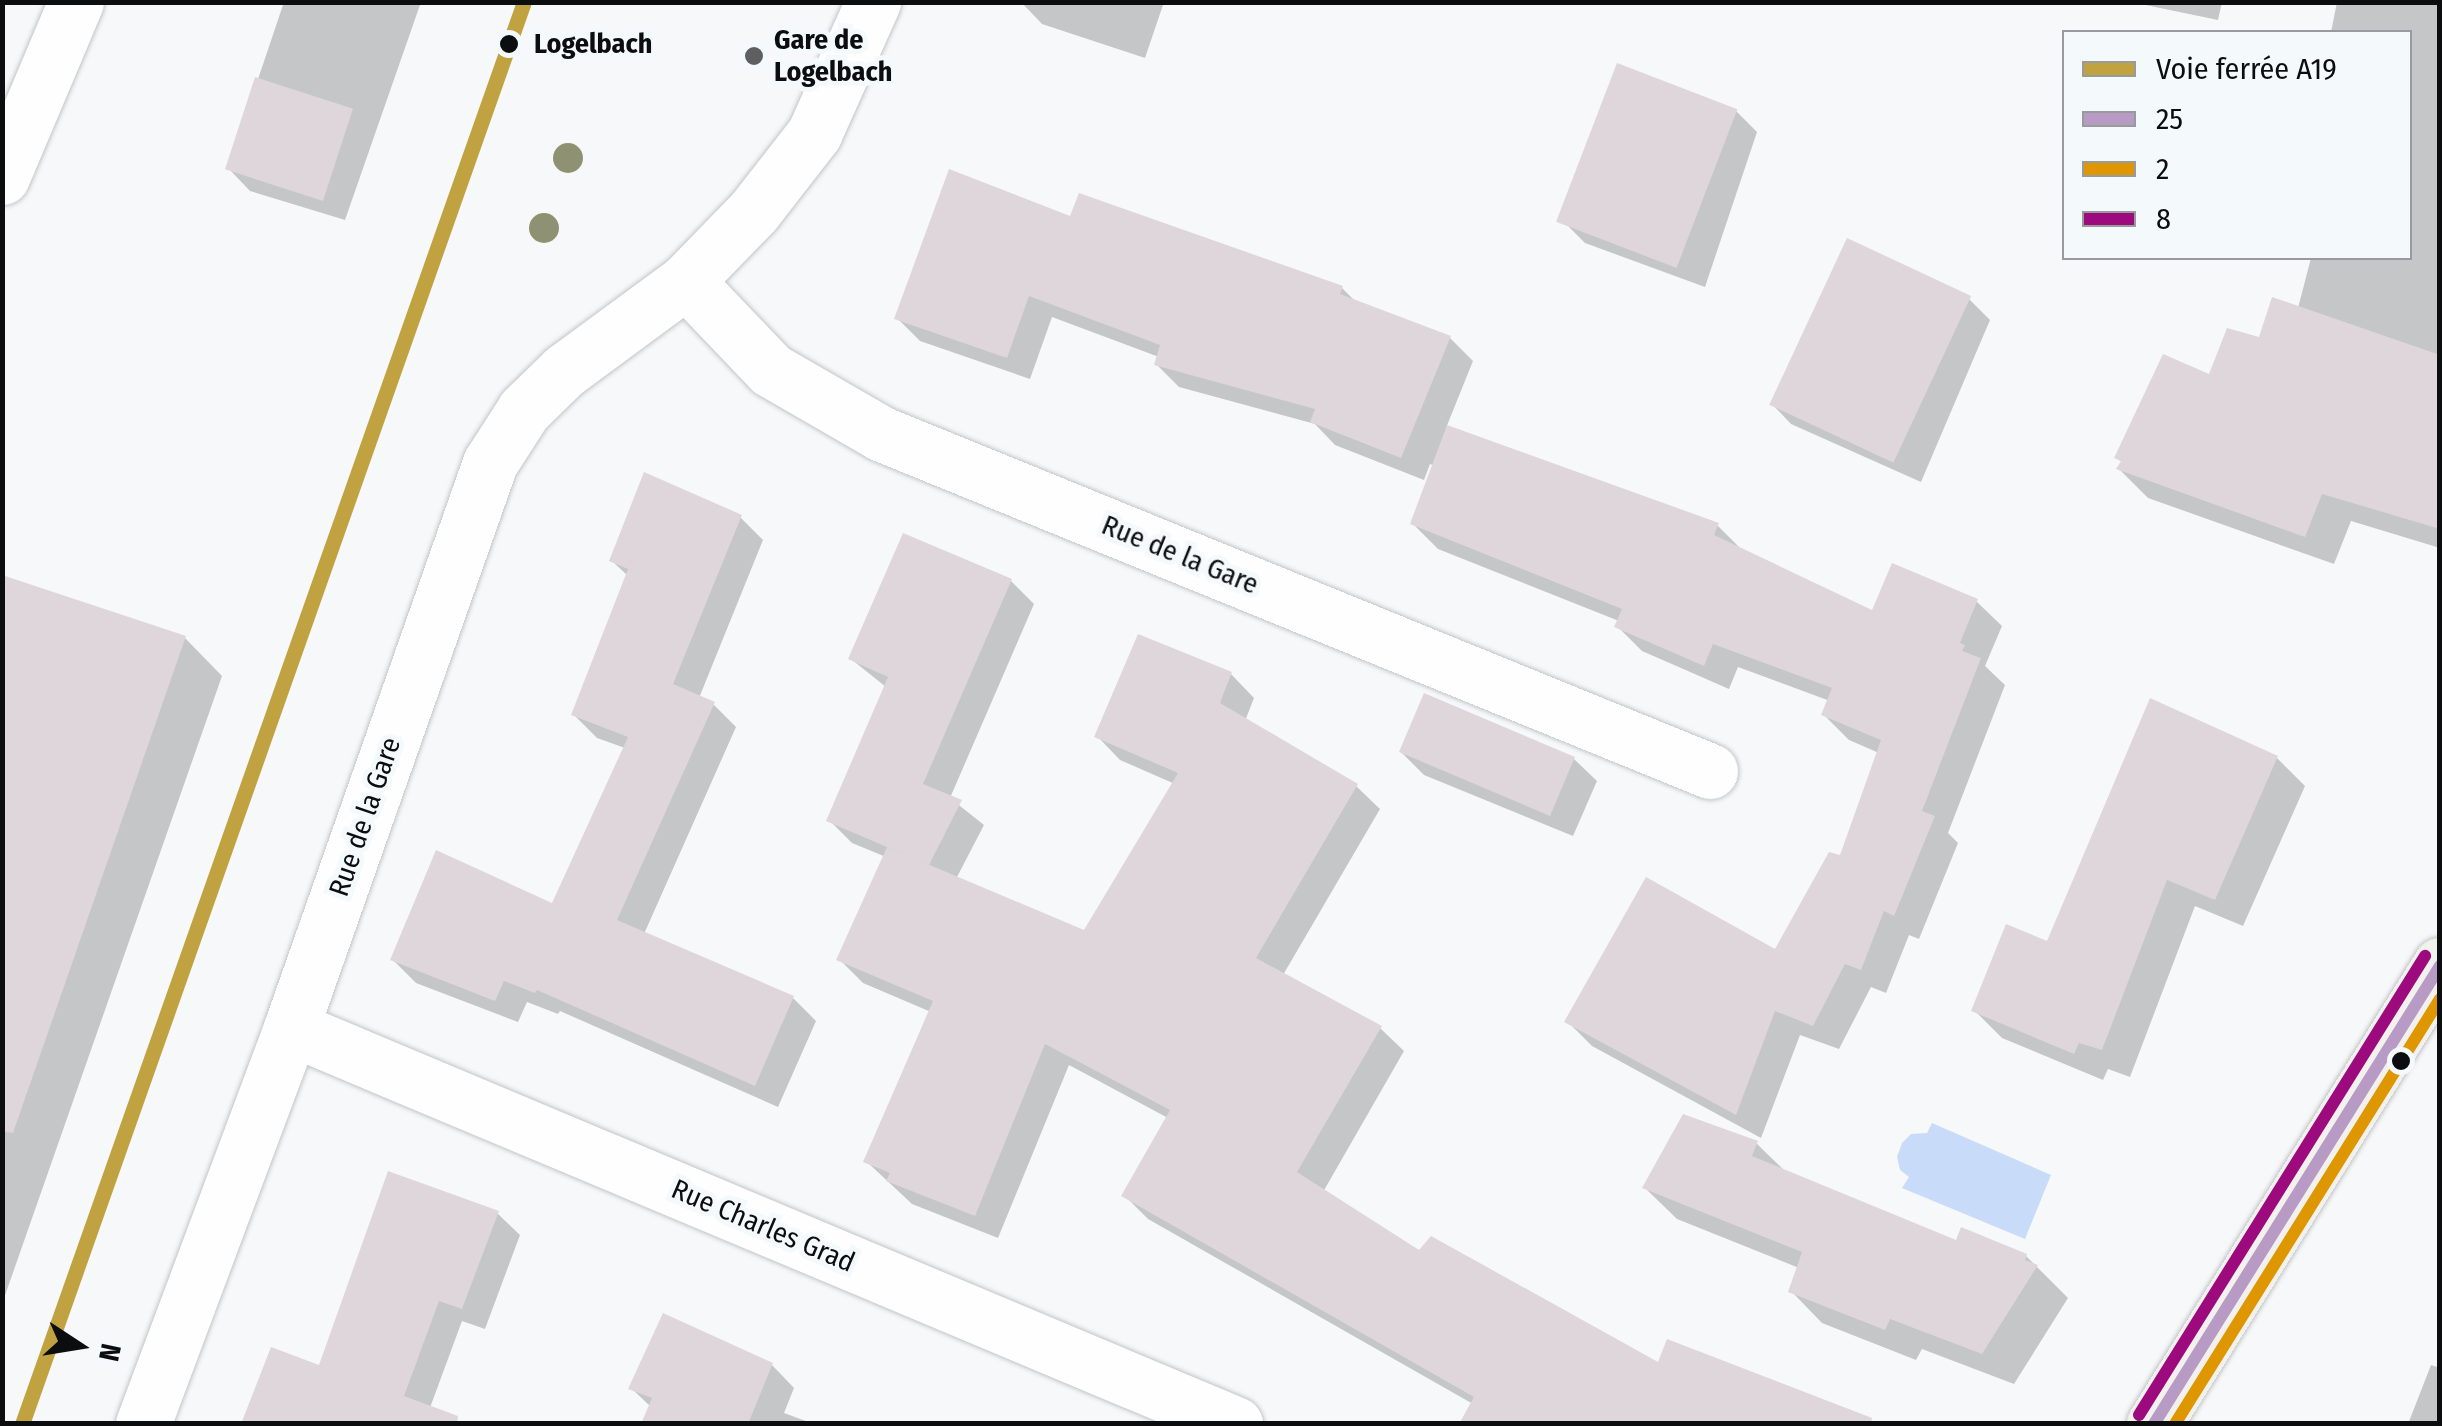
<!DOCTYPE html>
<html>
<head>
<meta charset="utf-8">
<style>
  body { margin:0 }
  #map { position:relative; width:2442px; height:1426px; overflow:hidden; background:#f6f8fa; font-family:"Fira Sans Condensed",sans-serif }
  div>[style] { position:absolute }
  .water>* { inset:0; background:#c8dbf9 }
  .shadow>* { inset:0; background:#0003 }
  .building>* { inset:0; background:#ded6db; transform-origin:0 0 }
  .roads { filter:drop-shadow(0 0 2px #c3c5c6) drop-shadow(0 0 2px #c3c5c6) }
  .minor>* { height:55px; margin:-27.5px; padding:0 27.5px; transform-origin:27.5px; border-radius:27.5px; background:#fefefe }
  .secondary>* { height:55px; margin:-27.5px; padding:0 27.5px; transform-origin:27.5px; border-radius:27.5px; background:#f2f1ee }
  .bus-1>* { height:12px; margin:-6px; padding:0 6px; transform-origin:6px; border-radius:6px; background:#b79bc5 }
  .bus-2>* { height:12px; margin:-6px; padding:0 6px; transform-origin:6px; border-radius:6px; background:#df9701 }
  .bus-3>* { height:12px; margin:-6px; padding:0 6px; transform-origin:6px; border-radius:6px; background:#9c0a7d }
  .rail-1>* { height:15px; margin:-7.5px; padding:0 7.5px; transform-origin:7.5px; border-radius:7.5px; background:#c1a241 }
  .trees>* { width:30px; height:30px; margin:-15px; border-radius:50%; background:#8f9272 }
  .dots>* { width:28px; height:28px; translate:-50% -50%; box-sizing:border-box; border:5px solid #f4f9fc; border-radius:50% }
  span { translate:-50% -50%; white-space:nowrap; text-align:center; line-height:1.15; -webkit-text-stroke:10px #f4f9fc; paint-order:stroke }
  .poi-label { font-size:28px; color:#0b0d0e; font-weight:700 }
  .left { translate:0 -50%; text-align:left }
  .stop-label { font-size:28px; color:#0b0d0e; font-weight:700 }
  .street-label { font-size:28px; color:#0b0d0e }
  .frame { position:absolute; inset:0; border:5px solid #0b0d0e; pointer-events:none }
  .legend { position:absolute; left:2062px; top:30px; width:350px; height:230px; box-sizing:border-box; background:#f4f9fc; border:2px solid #979b9d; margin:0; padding:12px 18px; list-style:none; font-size:30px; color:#0b0d0e }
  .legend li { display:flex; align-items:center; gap:20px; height:50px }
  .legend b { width:50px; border:2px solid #979b9d }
  .north { position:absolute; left:30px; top:1296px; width:100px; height:100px; -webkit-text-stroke:8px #f4f9fc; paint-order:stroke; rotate:102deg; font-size:28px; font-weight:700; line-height:40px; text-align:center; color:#0b0d0e }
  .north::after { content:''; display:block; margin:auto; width:35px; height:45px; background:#0b0d0e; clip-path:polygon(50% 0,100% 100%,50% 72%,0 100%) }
</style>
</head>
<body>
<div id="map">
  <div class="water">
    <i style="clip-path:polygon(1932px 1123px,2051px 1175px,2025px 1239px,1902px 1188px,1909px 1177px,1900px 1170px,1897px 1157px,1902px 1143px,1911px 1134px,1927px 1133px)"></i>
  </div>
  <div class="shadow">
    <i style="clip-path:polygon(284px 2px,421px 2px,345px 220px,250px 191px,228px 168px)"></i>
    <i style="clip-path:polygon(1021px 2px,1164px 2px,1145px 58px,1042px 24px)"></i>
    <i style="clip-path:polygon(2131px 2px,2222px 2px,2218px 20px)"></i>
    <i style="clip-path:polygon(2337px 2px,2440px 2px,2440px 548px,2351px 521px,2334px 564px,2148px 498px,2119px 469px,2123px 463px,2117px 458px,2298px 308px,2311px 258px,2410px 258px,2410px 32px,2331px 32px)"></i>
    <i style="clip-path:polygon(1736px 111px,1757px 132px,1705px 287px,1585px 243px,1564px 222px)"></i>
    <i style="clip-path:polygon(1071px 220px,1342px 288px,1357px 303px,1450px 338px,1473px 361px,1446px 428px,1718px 526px,1744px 552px,1874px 614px,1976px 601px,2002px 626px,1985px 666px,2005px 685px,1948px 833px,1958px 843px,1919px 939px,1909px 935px,1886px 993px,1871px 987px,1839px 1049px,1800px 1035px,1761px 1138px,1592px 1046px,1567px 1021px,1776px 952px,1841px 857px,1879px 753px,1849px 740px,1824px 715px,1830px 701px,1738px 667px,1729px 689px,1642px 651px,1617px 626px,1619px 621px,1438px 549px,1413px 524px,1435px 466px,1430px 464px,1424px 480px,1335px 445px,1315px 424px,1179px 387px,1156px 364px,1159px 357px,1052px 317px,1030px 379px,920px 341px,897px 318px)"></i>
    <i style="clip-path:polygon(1969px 299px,1990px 320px,1921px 482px,1791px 424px,1771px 403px)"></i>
    <i style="clip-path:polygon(740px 517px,763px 540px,699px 698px,713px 704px,736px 727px,644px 934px,793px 998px,816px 1021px,778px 1107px,560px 1011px,558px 1014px,527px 1002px,518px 1022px,416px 983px,393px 960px,553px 906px,625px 748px,597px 738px,574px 715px,628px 576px,611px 560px)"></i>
    <i style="clip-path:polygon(1011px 581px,1034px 604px,950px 798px,984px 825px,956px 879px,1085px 933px,1175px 784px,1120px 760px,1097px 736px,1231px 674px,1254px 698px,1245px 721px,1356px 786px,1380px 809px,1283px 975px,1380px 1028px,1404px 1051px,1323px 1192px,1420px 1254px,1659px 1366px,1803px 1394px,1473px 1404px,1148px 1219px,1124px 1195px,1168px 1118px,1069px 1065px,998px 1238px,912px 1204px,866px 1161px,931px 1012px,863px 983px,839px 959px,886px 857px,852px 843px,829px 820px,886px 687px,851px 659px)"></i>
    <i style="clip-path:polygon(2px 595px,185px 638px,222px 676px,2px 1304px)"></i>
    <i style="clip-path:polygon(1401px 752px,1574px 759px,1597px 781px,1573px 836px,1424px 775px)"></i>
    <i style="clip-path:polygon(2277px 758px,2305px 786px,2243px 926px,2195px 906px,2130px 1077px,2108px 1069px,2103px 1080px,2002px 1038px,1974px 1010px)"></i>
    <i style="clip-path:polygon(1756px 1143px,1786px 1172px,1958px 1243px,2026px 1256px,2068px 1298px,2014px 1384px,1922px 1349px,1916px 1360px,1822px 1323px,1791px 1291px,1799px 1268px,1677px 1219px,1645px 1188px)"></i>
    <i style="clip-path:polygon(497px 1213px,520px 1235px,485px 1329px,462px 1321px,424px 1424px,320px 1368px)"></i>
    <i style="clip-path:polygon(772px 1365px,794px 1388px,784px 1413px,814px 1424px,644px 1424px,651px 1407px,631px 1388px)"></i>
    <i style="clip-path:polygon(2431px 1365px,2440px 1368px,2440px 1424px,2408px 1424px)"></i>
  </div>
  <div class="building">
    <i style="left:1617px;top:63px;width:129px;height:170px;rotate:21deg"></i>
    <i style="left:255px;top:77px;width:103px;height:97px;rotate:18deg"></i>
    <i style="clip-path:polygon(949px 169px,1070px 216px,1079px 193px,1343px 286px,1340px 294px,1451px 336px,1401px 458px,1310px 422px,1315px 409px,1154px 365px,1160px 345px,1029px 296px,1007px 358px,894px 319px)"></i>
    <i style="left:1847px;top:238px;width:137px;height:184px;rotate:25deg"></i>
    <i style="clip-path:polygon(2272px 297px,2440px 355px,2440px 529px,2322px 494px,2305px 537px,2116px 469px,2121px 461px,2114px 458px,2163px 354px,2209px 374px,2227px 328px,2259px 337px)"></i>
    <i style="clip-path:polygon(1447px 425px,1719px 523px,1714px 535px,1872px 610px,1892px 563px,1978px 599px,1960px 643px,1965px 645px,1962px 651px,1981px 658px,1922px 811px,1935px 816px,1894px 916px,1884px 911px,1861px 970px,1845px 964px,1813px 1026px,1775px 1011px,1736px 1115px,1564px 1022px,1646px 877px,1775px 949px,1829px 852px,1840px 855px,1881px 740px,1821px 715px,1832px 688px,1713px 644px,1704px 666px,1614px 627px,1622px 609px,1410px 524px)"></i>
    <i style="clip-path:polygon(644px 472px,742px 515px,673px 684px,715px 702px,617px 920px,794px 996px,755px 1086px,537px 990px,535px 993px,504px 981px,495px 1001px,390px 960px,436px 850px,552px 903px,628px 737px,571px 715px,628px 569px,609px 561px)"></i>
    <i style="clip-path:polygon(903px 533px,1012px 579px,923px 784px,962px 800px,929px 865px,826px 821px,888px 677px,848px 659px)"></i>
    <i style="clip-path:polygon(2px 575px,186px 636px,13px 1133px,2px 1131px)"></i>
    <i style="clip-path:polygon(1138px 634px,1232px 672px,1220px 703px,1358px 784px,1256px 958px,1382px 1026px,1297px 1172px,1419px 1250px,1431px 1236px,1658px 1362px,1667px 1339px,1872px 1418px,1871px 1424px,1459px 1424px,1474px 1397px,1121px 1196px,1170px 1110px,1045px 1044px,975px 1216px,886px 1181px,890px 1173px,863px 1162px,933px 1001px,836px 960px,887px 847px,1084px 930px,1178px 773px,1094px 737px)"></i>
    <i style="left:1424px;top:693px;width:164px;height:64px;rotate:23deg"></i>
    <i style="clip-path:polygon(2150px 698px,2278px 756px,2215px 900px,2167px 880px,2102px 1050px,2079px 1043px,2074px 1054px,1971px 1011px,2006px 924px,2047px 941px)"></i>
    <i style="clip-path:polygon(1683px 1114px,1758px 1141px,1752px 1156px,1956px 1240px,1961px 1227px,2027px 1254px,2025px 1260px,2038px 1265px,1982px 1354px,1890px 1319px,1885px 1330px,1788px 1292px,1802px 1252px,1642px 1188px)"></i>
    <i style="clip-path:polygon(388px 1171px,499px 1211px,462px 1309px,439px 1301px,404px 1396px,458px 1416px,457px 1424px,241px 1424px,271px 1347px,319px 1365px)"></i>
    <i style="clip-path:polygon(663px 1313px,773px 1363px,748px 1424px,641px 1424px,652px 1398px,628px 1389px)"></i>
  </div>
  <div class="roads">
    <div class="minor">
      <i style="left:2px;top:177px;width:190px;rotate:-67.1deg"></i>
      <i style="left:686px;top:281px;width:123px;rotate:46.3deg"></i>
      <i style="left:771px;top:370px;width:128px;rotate:30deg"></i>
      <i style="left:882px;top:434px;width:894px;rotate:22.15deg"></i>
      <i style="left:291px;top:1028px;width:1024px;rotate:22.76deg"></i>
      <i style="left:143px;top:1424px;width:423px;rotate:-69.5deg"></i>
      <i style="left:291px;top:1028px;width:599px;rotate:-70.6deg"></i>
      <i style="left:490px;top:463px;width:63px;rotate:-57.3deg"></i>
      <i style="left:524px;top:410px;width:56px;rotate:-44.3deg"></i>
      <i style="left:564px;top:371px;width:152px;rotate:-36.4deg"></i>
      <i style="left:686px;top:281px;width:98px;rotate:-45.8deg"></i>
      <i style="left:754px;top:211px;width:98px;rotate:-52.1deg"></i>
      <i style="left:814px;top:134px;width:145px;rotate:-65.9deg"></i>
    </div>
    <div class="secondary">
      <i style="left:2154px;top:1424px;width:541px;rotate:-58.07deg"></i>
    </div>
  </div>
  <div class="bus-1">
    <i style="left:2154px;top:1424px;width:540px;rotate:-58.02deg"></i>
  </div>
  <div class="bus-2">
    <i style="left:2175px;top:1424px;width:501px;rotate:-58.06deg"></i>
  </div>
  <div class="bus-3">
    <i style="left:2139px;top:1415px;width:541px;rotate:-58.07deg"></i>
  </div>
  <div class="rail-1">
    <i style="left:22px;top:1424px;width:1508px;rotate:-70.56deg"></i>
  </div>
  <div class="trees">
    <i style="left:568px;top:158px"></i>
    <i style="left:544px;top:228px"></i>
  </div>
  <div class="dots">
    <i style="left:509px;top:44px;background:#0b0d0e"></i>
    <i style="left:754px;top:56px;background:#5d5f61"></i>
    <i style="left:2401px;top:1061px;background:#0b0d0e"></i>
  </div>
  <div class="poi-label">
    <span class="left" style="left:774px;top:56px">Gare de<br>Logelbach</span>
  </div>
  <div class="stop-label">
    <span class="left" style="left:534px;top:44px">Logelbach</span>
  </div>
  <div class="street-label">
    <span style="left:1180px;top:555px;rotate:22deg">Rue de la Gare</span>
    <span style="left:365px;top:817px;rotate:-71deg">Rue de la Gare</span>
    <span style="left:763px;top:1226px;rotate:23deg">Rue Charles Grad</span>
  </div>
  <div class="frame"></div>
  <ul class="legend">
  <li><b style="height:12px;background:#c1a241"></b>Voie ferrée A19</li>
  <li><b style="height:12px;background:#b79bc5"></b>25</li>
  <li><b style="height:12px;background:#df9701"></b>2</li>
  <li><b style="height:12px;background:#9c0a7d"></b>8</li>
  </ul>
  <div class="north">N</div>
</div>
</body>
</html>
